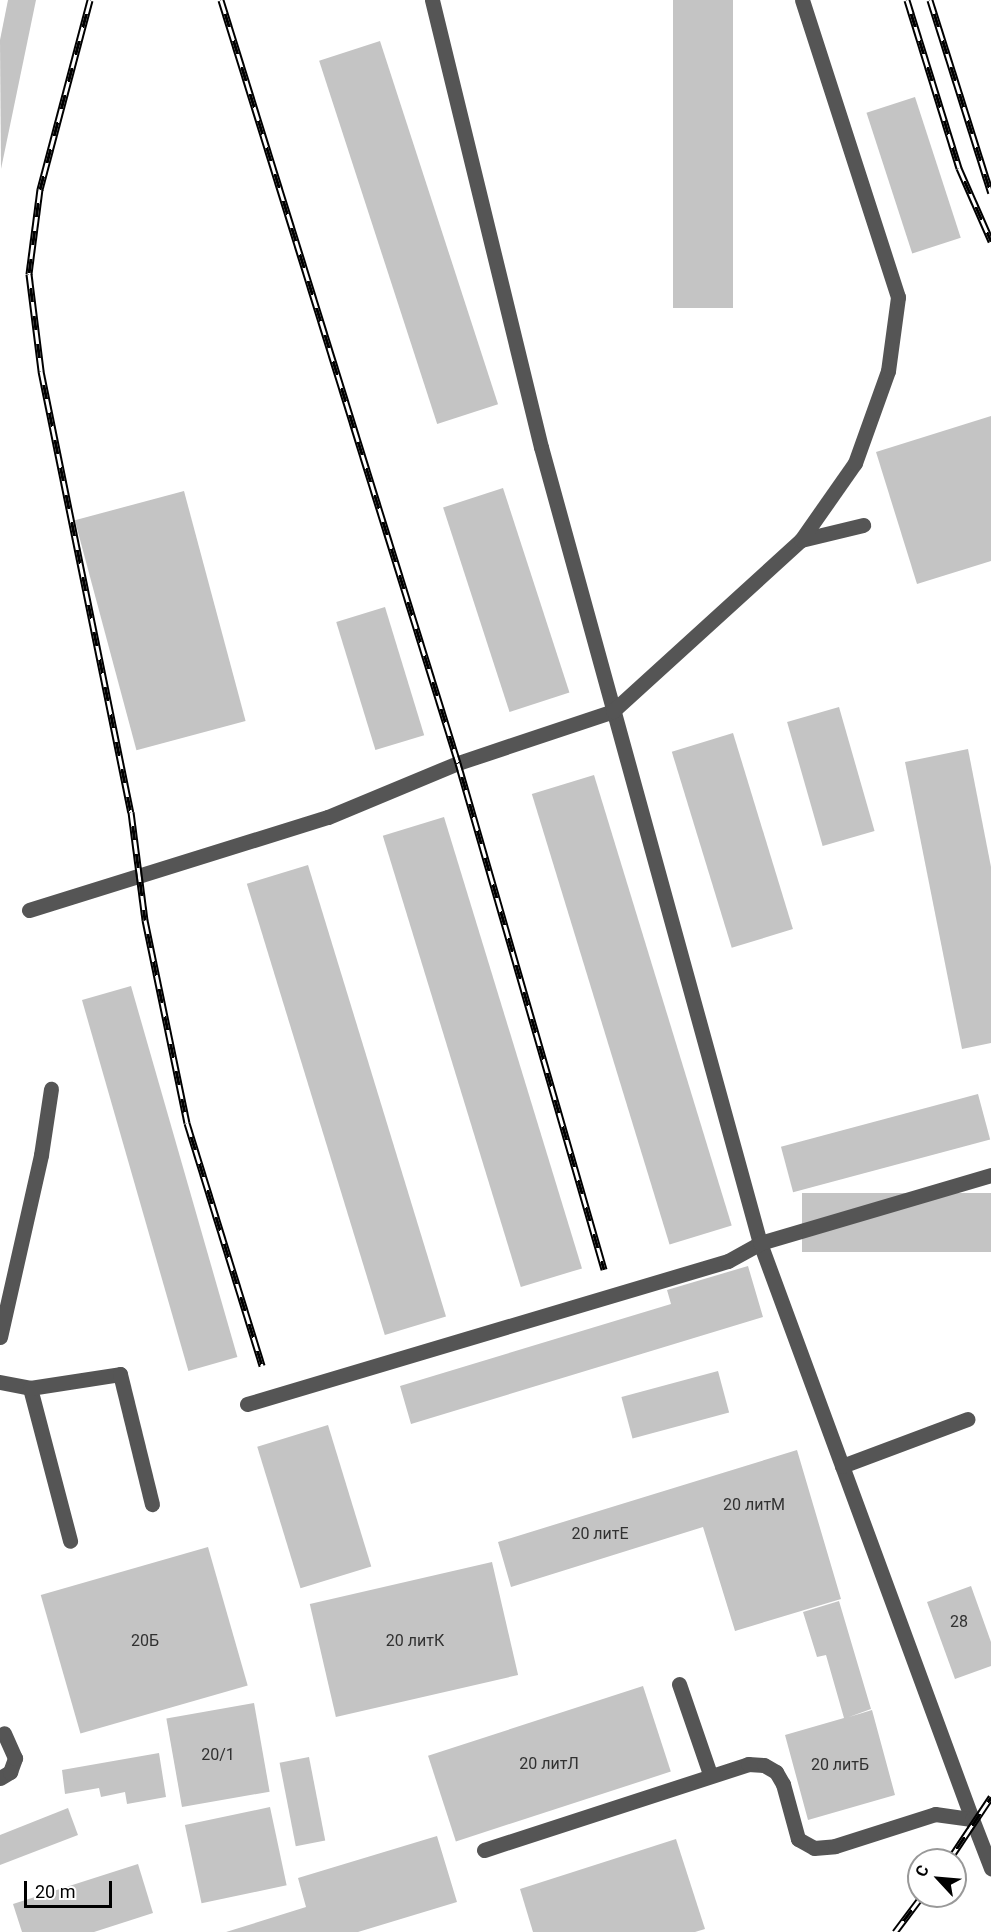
<!DOCTYPE html>
<html>
<head>
<meta charset="utf-8">
<style>
  body { margin:0 }
  #map { position:relative; width:991px; height:1932px; overflow:hidden; background:#fff; font-family:Roboto,sans-serif }
  div>[style] { position:absolute }
  .building>* { inset:0; background:#c4c4c4; transform-origin:0 0 }
  .minor>* { height:15px; margin:-7.5px; padding:0 7.5px; transform-origin:7.5px; border-radius:7.5px; background:#555 }
  .rail>* { height:7px; margin-top:-3.5px; transform-origin:0; background:repeating-linear-gradient(90deg,#fff 0 14px,#000 0 28px); box-sizing:border-box; border-block:2px solid #000 }
  span { translate:-50% -50%; white-space:nowrap; text-align:center; line-height:1.15; -webkit-text-stroke:6px #fff; paint-order:stroke }
  .number-label { font-size:16px; color:#313131 }
  .number-label span { -webkit-text-stroke-width:0 }
  .north { position:absolute; left:907px; top:1848px; width:60px; height:60px; box-sizing:border-box; background:#fff; border:2px solid #999; border-radius:50%; rotate:296deg; font-size:16px; font-weight:700; line-height:24px; text-align:center; color:#000 }
  .north::after { content:''; display:block; margin:auto; width:21px; height:27px; background:#000; clip-path:polygon(50% 0,100% 100%,50% 72%,0 100%) }
  .scale { position:absolute; left:24px; top:1881px; width:88px; height:27px; box-sizing:border-box; border:3px solid #000; border-top:0; padding-left:8px; font-size:18px; line-height:21px; white-space:nowrap; color:#000; -webkit-text-stroke:4px #fff; paint-order:stroke }
</style>
</head>
<body>
<div id="map">
  <div class="building">
    <i style="clip-path:polygon(8px 0,36px 0,1px 169px,0 40px)"></i>
    <i style="left:673px;top:0;width:60px;height:308px"></i>
    <i style="left:380px;top:41px;width:382px;height:64px;rotate:72deg"></i>
    <i style="left:915px;top:97px;width:148px;height:51px;rotate:72deg"></i>
    <i style="clip-path:polygon(991px 416px,991px 561px,917px 584px,876px 452px)"></i>
    <i style="left:503px;top:488px;width:215px;height:63px;rotate:72deg"></i>
    <i style="left:184px;top:491px;width:238px;height:113px;rotate:75deg"></i>
    <i style="left:385px;top:607px;width:134px;height:51px;rotate:73deg"></i>
    <i style="left:839px;top:707px;width:129px;height:54px;rotate:74deg"></i>
    <i style="left:733px;top:733px;width:205px;height:64px;rotate:73deg"></i>
    <i style="clip-path:polygon(968px 749px,991px 867px,991px 1043px,962px 1049px,905px 762px)"></i>
    <i style="left:594px;top:775px;width:471px;height:65px;rotate:73deg"></i>
    <i style="left:444px;top:817px;width:472px;height:64px;rotate:73deg"></i>
    <i style="left:308px;top:865px;width:472px;height:64px;rotate:73deg"></i>
    <i style="left:131px;top:986px;width:386px;height:51px;rotate:74deg"></i>
    <i style="left:978px;top:1094px;width:47px;height:204px;rotate:75deg"></i>
    <i style="left:991px;top:1193px;width:59px;height:189px;rotate:90deg"></i>
    <i style="clip-path:polygon(748px 1266px,763px 1317px,411px 1424px,400px 1386px,671px 1304px,667px 1290px)"></i>
    <i style="left:718px;top:1371px;width:43px;height:100px;rotate:75deg"></i>
    <i style="left:328px;top:1425px;width:148px;height:74px;rotate:73deg"></i>
    <i style="clip-path:polygon(797px 1450px,841px 1599px,735px 1631px,703px 1527px,511px 1587px,498px 1542px)"></i>
    <i style="left:208px;top:1547px;width:144px;height:174px;rotate:74deg"></i>
    <i style="left:492px;top:1562px;width:116px;height:187px;rotate:77deg"></i>
    <i style="clip-path:polygon(971px 1586px,991px 1642px,991px 1666px,955px 1679px,927px 1602px)"></i>
    <i style="clip-path:polygon(839px 1601px,871px 1709px,849px 1717px,872px 1710px,895px 1795px,808px 1820px,785px 1735px,844px 1718px,826px 1655px,817px 1657px,803px 1612px)"></i>
    <i style="left:643px;top:1686px;width:90px;height:226px;rotate:72deg"></i>
    <i style="left:254px;top:1703px;width:90px;height:89px;rotate:80deg"></i>
    <i style="clip-path:polygon(159px 1753px,166px 1797px,127px 1804px,125px 1792px,101px 1797px,99px 1788px,65px 1794px,62px 1770px)"></i>
    <i style="left:309px;top:1757px;width:85px;height:30px;rotate:79deg"></i>
    <i style="left:270px;top:1807px;width:80px;height:87px;rotate:78deg"></i>
    <i style="clip-path:polygon(68px 1808px,78px 1835px,0 1865px,0 1835px)"></i>
    <i style="clip-path:polygon(437px 1836px,457px 1902px,358px 1932px,226px 1932px,306px 1907px,298px 1878px)"></i>
    <i style="clip-path:polygon(676px 1839px,705px 1929px,695px 1932px,533px 1932px,520px 1889px)"></i>
    <i style="clip-path:polygon(138px 1864px,153px 1913px,94px 1932px,22px 1932px,13px 1904px)"></i>
  </div>
  <div class="minor">
    <i style="left:432px;top:0;width:460px;rotate:76.3deg"></i>
    <i style="left:541px;top:447px;width:826px;rotate:74.62deg"></i>
    <i style="left:760px;top:1243px;width:614px;rotate:69.79deg"></i>
    <i style="left:801px;top:540px;width:64px;rotate:-13.6deg"></i>
    <i style="left:29px;top:910px;width:313px;rotate:-17.3deg"></i>
    <i style="left:328px;top:817px;width:141px;rotate:-22.6deg"></i>
    <i style="left:458px;top:763px;width:163px;rotate:-18.5deg"></i>
    <i style="left:613px;top:711px;width:254px;rotate:-42.3deg"></i>
    <i style="left:801px;top:540px;width:94px;rotate:-55deg"></i>
    <i style="left:855px;top:463px;width:98px;rotate:-70.3deg"></i>
    <i style="left:888px;top:371px;width:75px;rotate:-82.3deg"></i>
    <i style="left:898px;top:297px;width:312px;rotate:-107.9deg"></i>
    <i style="left:0;top:1337px;width:187px;rotate:-77.3deg"></i>
    <i style="left:41px;top:1155px;width:67px;rotate:-81.4deg"></i>
    <i style="left:0;top:1382px;width:31px;rotate:11deg"></i>
    <i style="left:30px;top:1388px;width:158px;rotate:75.3deg"></i>
    <i style="left:30px;top:1388px;width:91px;rotate:-8.8deg"></i>
    <i style="left:120px;top:1374px;width:134px;rotate:76.2deg"></i>
    <i style="left:247px;top:1404px;width:502px;rotate:-16.56deg"></i>
    <i style="left:728px;top:1261px;width:37px;rotate:-29deg"></i>
    <i style="left:760px;top:1243px;width:241px;rotate:-16.4deg"></i>
    <i style="left:842px;top:1466px;width:134px;rotate:-20.5deg"></i>
    <i style="left:679px;top:1684px;width:95px;rotate:71deg"></i>
    <i style="left:0;top:1778px;width:12px;rotate:-31deg"></i>
    <i style="left:10px;top:1772px;width:15px;rotate:-70deg"></i>
    <i style="left:15px;top:1758px;width:27px;rotate:-114deg"></i>
    <i style="left:484px;top:1850px;width:278px;rotate:-18deg"></i>
    <i style="left:748px;top:1764px;width:16px;rotate:4deg"></i>
    <i style="left:764px;top:1765px;width:14px;rotate:30deg"></i>
    <i style="left:776px;top:1772px;width:14px;rotate:60deg"></i>
    <i style="left:783px;top:1784px;width:57px;rotate:74.7deg"></i>
    <i style="left:798px;top:1839px;width:18px;rotate:29deg"></i>
    <i style="left:814px;top:1848px;width:21px;rotate:-5deg"></i>
    <i style="left:835px;top:1846px;width:105px;rotate:-17.7deg"></i>
    <i style="left:935px;top:1814px;width:37px;rotate:8deg"></i>
    <i style="left:972px;top:1819px;width:53px;rotate:68.8deg"></i>
  </div>
  <div class="rail">
    <i style="left:90px;top:0;width:196px;rotate:104.8deg"></i>
    <i style="left:40px;top:189px;width:86px;rotate:97.4deg"></i>
    <i style="left:29px;top:274px;width:98px;rotate:82.9deg"></i>
    <i style="left:41px;top:371px;width:450px;rotate:78.5deg"></i>
    <i style="left:131px;top:812px;width:109px;rotate:82.6deg"></i>
    <i style="left:145px;top:920px;width:207px;rotate:78.3deg"></i>
    <i style="left:187px;top:1123px;width:254px;rotate:72.8deg"></i>
    <i style="left:221px;top:0;width:799px;rotate:72.74deg"></i>
    <i style="left:458px;top:763px;width:527px;rotate:73.91deg"></i>
    <i style="left:907px;top:0;width:176px;rotate:72.8deg"></i>
    <i style="left:959px;top:168px;width:80px;rotate:66.3deg"></i>
    <i style="left:930px;top:0;width:202px;rotate:72.5deg"></i>
    <i style="left:949px;top:1860px;width:76px;rotate:-56.3deg"></i>
    <i style="left:895px;top:1932px;width:45px;rotate:-53.1deg"></i>
  </div>
  <div class="number-label">
    <span style="left:754px;top:1505px">20 литМ</span>
    <span style="left:600px;top:1534px">20 литЕ</span>
    <span style="left:959px;top:1622px">28</span>
    <span style="left:145px;top:1641px">20Б</span>
    <span style="left:415px;top:1641px">20 литК</span>
    <span style="left:218px;top:1755px">20/1</span>
    <span style="left:549px;top:1764px">20 литЛ</span>
    <span style="left:840px;top:1765px">20 литБ</span>
  </div>
  <div class="north">С</div>
  <div class="scale">20 m</div>
</div>
</body>
</html>
